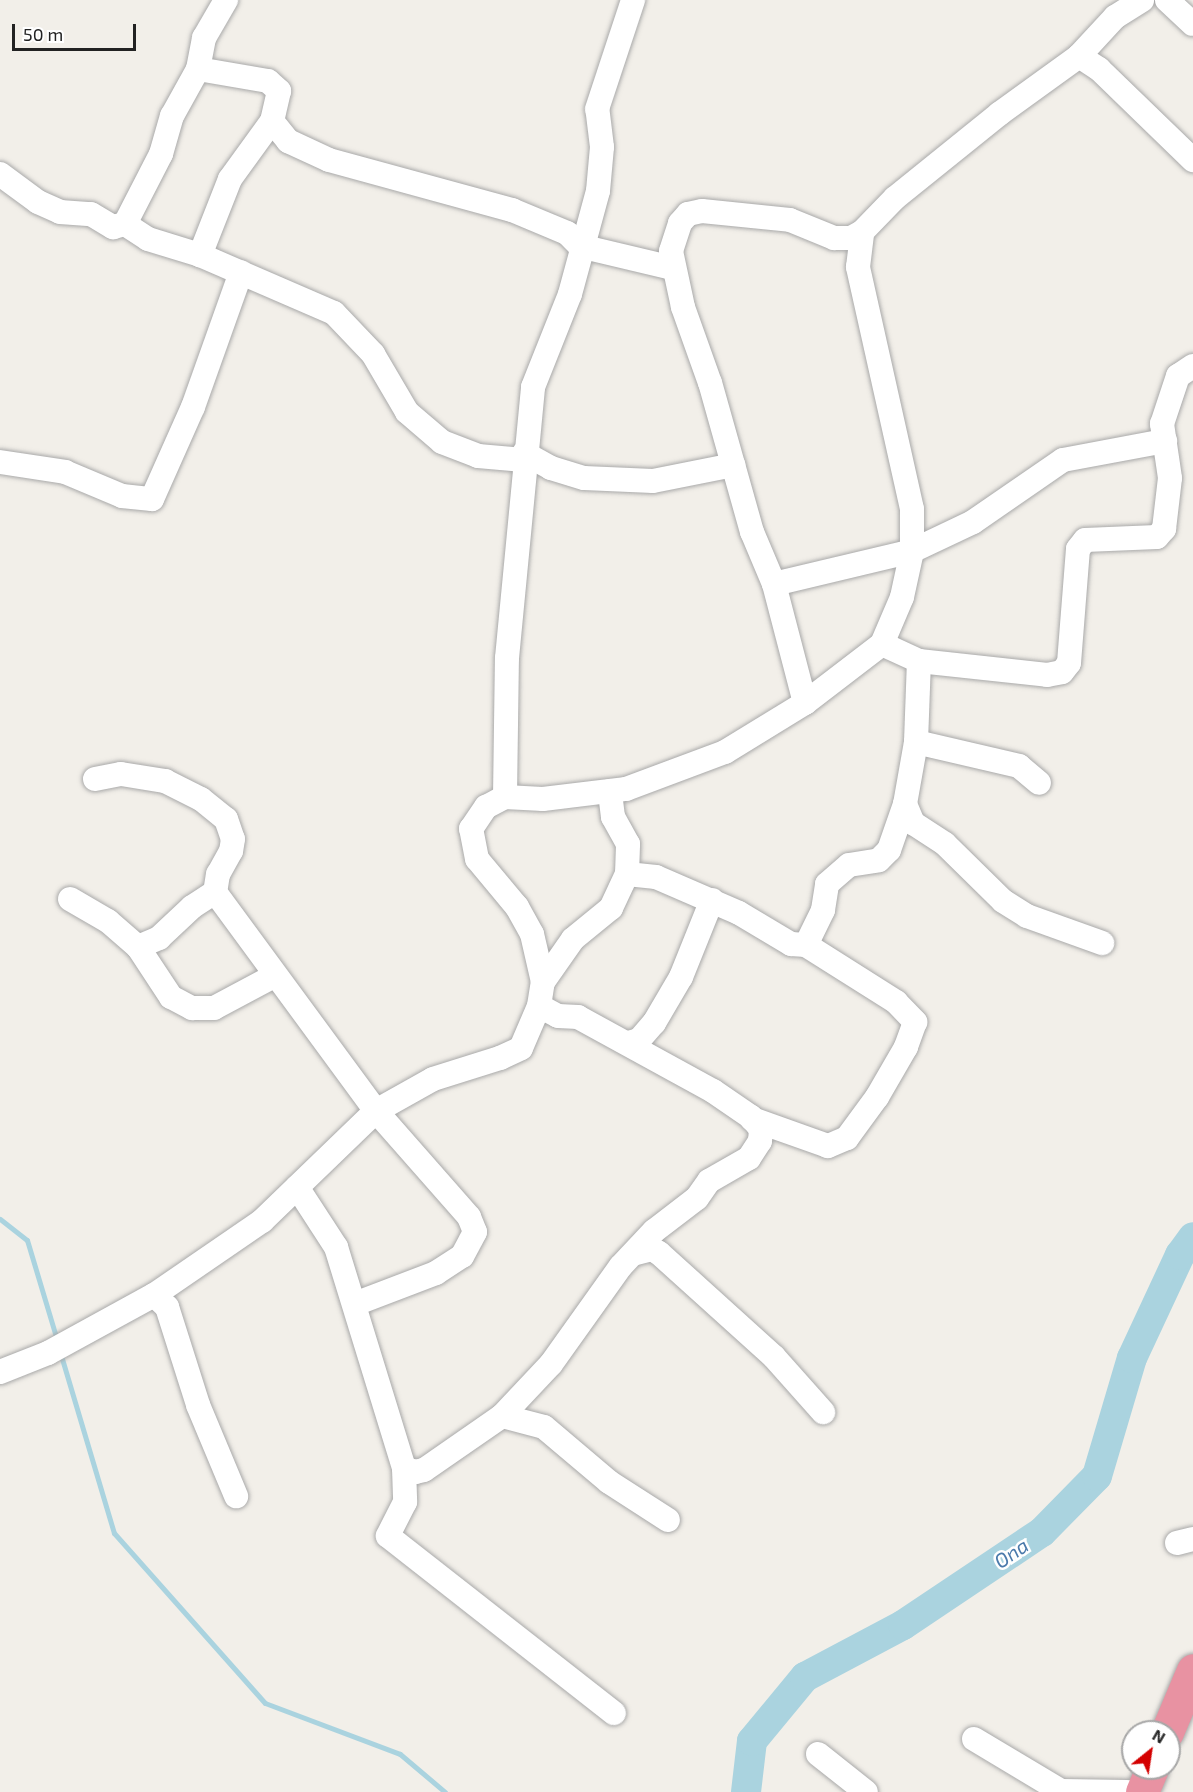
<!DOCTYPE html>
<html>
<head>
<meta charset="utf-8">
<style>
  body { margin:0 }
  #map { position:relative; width:1193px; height:1792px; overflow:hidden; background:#f2efe9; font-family:"Exo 2",sans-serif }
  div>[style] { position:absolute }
  .stream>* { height:5px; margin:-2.5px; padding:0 2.5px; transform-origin:2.5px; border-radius:2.5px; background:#aad3df }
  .river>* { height:30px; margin:-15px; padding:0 15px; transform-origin:15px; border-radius:15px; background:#aad3df }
  .roads { filter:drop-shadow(0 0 2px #a9a9a9) drop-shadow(0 0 2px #a9a9a9) }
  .minor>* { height:24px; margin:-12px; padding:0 12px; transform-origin:12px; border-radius:12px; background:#fff }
  .highway>* { height:33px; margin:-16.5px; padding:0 16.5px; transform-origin:16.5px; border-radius:16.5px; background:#e892a2 }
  span { translate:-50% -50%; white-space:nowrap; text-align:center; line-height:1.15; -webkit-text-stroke:5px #fff; paint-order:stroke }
  .water-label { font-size:20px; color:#4a7aab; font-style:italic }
  .north { position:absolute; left:1121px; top:1720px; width:60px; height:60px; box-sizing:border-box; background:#fff; border:2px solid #a7a7a7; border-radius:50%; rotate:30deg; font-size:16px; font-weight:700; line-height:24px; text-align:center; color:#222 }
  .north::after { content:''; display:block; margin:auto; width:21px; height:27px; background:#d40000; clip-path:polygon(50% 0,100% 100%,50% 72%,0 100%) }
  .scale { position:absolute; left:12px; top:24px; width:124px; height:27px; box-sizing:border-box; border:3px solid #222; border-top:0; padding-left:8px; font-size:18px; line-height:21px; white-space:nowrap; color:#222; -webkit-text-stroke:4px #fff; paint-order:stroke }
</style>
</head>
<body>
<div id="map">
  <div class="stream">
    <i style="left:0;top:1219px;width:34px;rotate:38deg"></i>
    <i style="left:27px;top:1240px;width:104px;rotate:73.3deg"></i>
    <i style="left:60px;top:1352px;width:189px;rotate:73.4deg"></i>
    <i style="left:114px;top:1533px;width:227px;rotate:48.4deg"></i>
    <i style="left:265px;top:1703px;width:144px;rotate:20.7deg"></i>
    <i style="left:400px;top:1754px;width:59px;rotate:40.2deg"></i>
  </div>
  <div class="river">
    <i style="left:746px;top:1792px;width:51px;rotate:-83.3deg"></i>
    <i style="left:752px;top:1741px;width:83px;rotate:-50.4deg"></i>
    <i style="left:805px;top:1677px;width:111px;rotate:-28deg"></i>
    <i style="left:903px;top:1625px;width:167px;rotate:-33.8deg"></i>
    <i style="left:1042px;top:1532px;width:78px;rotate:-45.5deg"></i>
    <i style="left:1097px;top:1476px;width:123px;rotate:-73.5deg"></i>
    <i style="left:1132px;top:1358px;width:114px;rotate:-65deg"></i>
    <i style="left:1180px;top:1255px;width:22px;rotate:-54deg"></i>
  </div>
  <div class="roads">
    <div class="minor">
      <i style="left:1167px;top:0;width:35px;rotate:43deg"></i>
      <i style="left:1079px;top:56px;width:24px;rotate:33deg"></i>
      <i style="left:1099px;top:69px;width:131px;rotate:44.1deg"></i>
      <i style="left:198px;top:69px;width:71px;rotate:9.7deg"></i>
      <i style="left:268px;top:81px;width:15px;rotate:42deg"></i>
      <i style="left:279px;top:91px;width:31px;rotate:103deg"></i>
      <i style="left:272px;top:121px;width:72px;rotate:125.9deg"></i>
      <i style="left:230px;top:179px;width:82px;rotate:111.5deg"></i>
      <i style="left:272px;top:121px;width:26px;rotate:51deg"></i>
      <i style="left:288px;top:141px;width:45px;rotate:24.9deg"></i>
      <i style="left:329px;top:160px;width:190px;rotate:15.3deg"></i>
      <i style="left:512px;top:210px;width:60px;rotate:22.7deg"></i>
      <i style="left:567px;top:233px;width:18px;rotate:45deg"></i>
      <i style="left:580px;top:246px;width:95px;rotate:13.4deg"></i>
      <i style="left:0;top:174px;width:47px;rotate:36.4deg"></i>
      <i style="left:38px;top:202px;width:24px;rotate:24deg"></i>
      <i style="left:60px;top:212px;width:31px;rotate:4deg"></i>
      <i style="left:91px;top:214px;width:26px;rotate:31deg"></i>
      <i style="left:113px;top:227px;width:12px;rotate:-14deg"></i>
      <i style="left:125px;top:224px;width:27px;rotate:33deg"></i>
      <i style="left:148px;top:239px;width:54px;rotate:17.1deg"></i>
      <i style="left:200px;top:255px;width:146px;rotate:23.4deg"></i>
      <i style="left:334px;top:313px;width:57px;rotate:46.4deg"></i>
      <i style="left:373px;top:354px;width:67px;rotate:59.6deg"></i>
      <i style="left:407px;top:412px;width:46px;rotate:40.6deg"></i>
      <i style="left:442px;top:442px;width:39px;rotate:21deg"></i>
      <i style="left:478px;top:456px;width:46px;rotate:5deg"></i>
      <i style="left:125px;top:224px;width:79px;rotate:-62.8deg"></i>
      <i style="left:161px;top:154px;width:40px;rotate:-74deg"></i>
      <i style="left:172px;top:116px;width:54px;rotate:-61deg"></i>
      <i style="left:198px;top:69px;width:32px;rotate:-79deg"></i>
      <i style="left:204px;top:38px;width:44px;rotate:-59.9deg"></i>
      <i style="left:524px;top:453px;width:31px;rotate:29deg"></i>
      <i style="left:551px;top:468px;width:34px;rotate:17deg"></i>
      <i style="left:584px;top:478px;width:69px;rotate:2.5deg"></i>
      <i style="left:653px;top:481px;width:82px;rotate:-11.3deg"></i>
      <i style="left:0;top:462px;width:66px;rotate:8.7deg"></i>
      <i style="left:65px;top:472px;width:62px;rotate:22.8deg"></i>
      <i style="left:122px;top:496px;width:30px;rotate:6deg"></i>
      <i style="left:152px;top:499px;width:101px;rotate:-66deg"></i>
      <i style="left:193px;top:407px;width:143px;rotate:-70.4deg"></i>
      <i style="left:774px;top:584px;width:142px;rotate:-13.4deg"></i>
      <i style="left:912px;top:551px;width:68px;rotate:-25.4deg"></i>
      <i style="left:973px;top:522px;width:109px;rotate:-34.6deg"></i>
      <i style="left:1063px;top:460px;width:104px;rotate:-10.6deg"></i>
      <i style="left:882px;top:644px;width:41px;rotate:24.7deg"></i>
      <i style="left:919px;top:661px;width:129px;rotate:6.2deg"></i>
      <i style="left:1047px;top:675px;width:15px;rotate:-11deg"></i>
      <i style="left:1062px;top:672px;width:11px;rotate:-52deg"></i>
      <i style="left:1069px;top:663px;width:114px;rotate:-85.5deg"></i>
      <i style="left:1078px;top:549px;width:11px;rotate:-52deg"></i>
      <i style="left:1085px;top:540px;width:72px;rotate:-2.4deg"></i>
      <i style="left:1157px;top:537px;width:11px;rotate:-49deg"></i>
      <i style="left:1164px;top:529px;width:51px;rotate:-83.3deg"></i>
      <i style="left:1170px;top:478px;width:55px;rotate:-98.4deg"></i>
      <i style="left:1162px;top:424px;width:51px;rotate:-71.6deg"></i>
      <i style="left:1178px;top:376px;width:18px;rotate:-34deg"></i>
      <i style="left:805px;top:703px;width:123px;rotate:-104.6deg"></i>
      <i style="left:774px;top:584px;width:56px;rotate:-112.9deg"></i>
      <i style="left:752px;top:532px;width:155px;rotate:-105.7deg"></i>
      <i style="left:710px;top:383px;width:81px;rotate:-109.6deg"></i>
      <i style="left:683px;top:307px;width:57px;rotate:-102.1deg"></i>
      <i style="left:671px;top:251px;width:29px;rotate:-72deg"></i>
      <i style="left:680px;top:223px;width:12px;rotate:-48deg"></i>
      <i style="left:688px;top:214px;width:14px;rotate:-12deg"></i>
      <i style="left:702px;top:211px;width:88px;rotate:5.8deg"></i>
      <i style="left:790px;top:220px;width:48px;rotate:22.2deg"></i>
      <i style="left:834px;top:238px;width:17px"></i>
      <i style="left:851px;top:238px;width:13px;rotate:-29deg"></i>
      <i style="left:916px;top:742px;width:106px;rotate:13.1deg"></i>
      <i style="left:1019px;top:766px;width:26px;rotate:40deg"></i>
      <i style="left:95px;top:779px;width:26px;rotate:-11deg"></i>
      <i style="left:121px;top:774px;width:45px;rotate:9deg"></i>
      <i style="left:165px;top:781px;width:40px;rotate:26.6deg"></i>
      <i style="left:201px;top:799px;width:32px;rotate:39deg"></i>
      <i style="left:226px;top:819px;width:21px;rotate:71deg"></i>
      <i style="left:233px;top:839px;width:12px;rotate:99deg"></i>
      <i style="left:231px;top:851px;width:26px;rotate:119deg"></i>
      <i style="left:218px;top:874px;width:18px;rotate:99deg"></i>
      <i style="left:215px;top:892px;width:272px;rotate:53.7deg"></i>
      <i style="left:376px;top:1111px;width:141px;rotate:48.7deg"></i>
      <i style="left:469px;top:1217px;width:16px;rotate:68deg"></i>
      <i style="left:475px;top:1232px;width:27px;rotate:118deg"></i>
      <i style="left:462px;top:1256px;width:31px;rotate:147deg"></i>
      <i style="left:436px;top:1273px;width:87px;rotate:159.1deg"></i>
      <i style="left:505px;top:797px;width:139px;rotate:-89.2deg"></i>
      <i style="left:507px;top:658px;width:272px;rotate:-84.5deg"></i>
      <i style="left:533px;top:387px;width:100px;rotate:-68.3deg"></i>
      <i style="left:570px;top:294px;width:107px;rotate:-74.8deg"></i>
      <i style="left:598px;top:191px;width:44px;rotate:-84.8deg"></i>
      <i style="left:602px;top:147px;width:38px;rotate:-97deg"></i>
      <i style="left:597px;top:109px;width:115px;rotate:-71.7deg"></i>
      <i style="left:905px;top:804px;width:21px;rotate:67deg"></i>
      <i style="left:913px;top:823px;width:38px;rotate:33deg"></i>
      <i style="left:945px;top:844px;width:81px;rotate:44.5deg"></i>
      <i style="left:1003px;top:901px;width:28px;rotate:32deg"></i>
      <i style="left:1027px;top:916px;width:80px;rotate:19.8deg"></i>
      <i style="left:627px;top:874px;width:29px;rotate:6deg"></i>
      <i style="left:656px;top:877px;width:90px;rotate:23.4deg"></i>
      <i style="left:739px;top:913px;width:61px;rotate:30.8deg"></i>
      <i style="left:791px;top:944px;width:15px;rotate:4deg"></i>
      <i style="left:806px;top:945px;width:107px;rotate:32.3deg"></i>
      <i style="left:896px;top:1002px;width:28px;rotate:46deg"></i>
      <i style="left:915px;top:1022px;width:27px;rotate:110deg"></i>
      <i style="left:906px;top:1047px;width:58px;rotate:120.1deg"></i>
      <i style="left:877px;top:1097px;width:51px;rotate:126.2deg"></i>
      <i style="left:847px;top:1138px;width:21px;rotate:157deg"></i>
      <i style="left:828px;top:1146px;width:81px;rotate:-160.4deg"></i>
      <i style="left:70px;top:899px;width:44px;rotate:30.1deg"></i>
      <i style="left:108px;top:921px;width:40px;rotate:41deg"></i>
      <i style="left:138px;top:947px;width:23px;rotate:-23deg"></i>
      <i style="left:159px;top:938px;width:45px;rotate:-43.2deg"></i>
      <i style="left:192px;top:907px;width:27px;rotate:-33deg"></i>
      <i style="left:806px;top:945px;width:39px;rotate:-64deg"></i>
      <i style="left:823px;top:910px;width:26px;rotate:-81deg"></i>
      <i style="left:827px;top:884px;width:29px;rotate:-41deg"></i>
      <i style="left:849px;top:865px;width:30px;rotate:-9deg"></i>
      <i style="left:879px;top:860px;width:14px;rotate:-45deg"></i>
      <i style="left:889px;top:850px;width:49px;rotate:-70.8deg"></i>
      <i style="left:905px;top:804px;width:63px;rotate:-79.9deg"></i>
      <i style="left:916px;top:742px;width:81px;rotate:-87.9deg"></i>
      <i style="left:138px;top:947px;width:60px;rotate:56.6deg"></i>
      <i style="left:171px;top:997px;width:24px;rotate:28deg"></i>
      <i style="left:192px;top:1008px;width:22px"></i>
      <i style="left:214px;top:1008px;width:68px;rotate:-28.1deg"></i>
      <i style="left:543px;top:982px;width:52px;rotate:-55.1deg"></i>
      <i style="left:573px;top:939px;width:49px;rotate:-39.2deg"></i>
      <i style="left:611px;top:908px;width:38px;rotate:-65deg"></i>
      <i style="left:627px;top:874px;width:30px;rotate:-88deg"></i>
      <i style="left:628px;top:844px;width:31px;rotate:-119deg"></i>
      <i style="left:613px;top:817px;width:26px;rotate:-97deg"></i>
      <i style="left:628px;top:1043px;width:11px;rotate:-15deg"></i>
      <i style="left:639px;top:1040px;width:23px;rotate:-49deg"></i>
      <i style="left:654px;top:1023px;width:53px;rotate:-59.6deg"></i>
      <i style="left:681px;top:977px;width:83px;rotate:-68.1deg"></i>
      <i style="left:297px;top:1187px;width:72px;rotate:57deg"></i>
      <i style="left:336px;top:1247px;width:231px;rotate:72.9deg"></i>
      <i style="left:404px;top:1468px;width:34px;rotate:88deg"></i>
      <i style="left:405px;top:1502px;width:38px;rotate:117deg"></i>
      <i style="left:388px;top:1536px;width:287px;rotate:38.1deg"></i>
      <i style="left:636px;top:1253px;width:16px;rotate:-14deg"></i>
      <i style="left:652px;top:1249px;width:8px;rotate:30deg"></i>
      <i style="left:659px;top:1253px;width:155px;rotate:42.1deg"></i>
      <i style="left:774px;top:1357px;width:74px;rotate:48.3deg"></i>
      <i style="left:154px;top:1295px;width:18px;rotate:43deg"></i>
      <i style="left:167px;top:1307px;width:103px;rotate:72.4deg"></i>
      <i style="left:198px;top:1405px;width:99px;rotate:67.3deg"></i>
      <i style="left:0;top:1372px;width:52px;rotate:-21.6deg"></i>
      <i style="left:48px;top:1353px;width:121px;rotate:-28.7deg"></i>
      <i style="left:154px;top:1295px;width:131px;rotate:-34.4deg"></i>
      <i style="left:262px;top:1221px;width:158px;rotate:-44deg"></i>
      <i style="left:376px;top:1111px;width:65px;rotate:-29.3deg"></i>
      <i style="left:433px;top:1079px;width:70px;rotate:-17.4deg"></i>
      <i style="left:500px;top:1058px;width:23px;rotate:-25deg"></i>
      <i style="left:521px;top:1048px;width:46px;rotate:-66.8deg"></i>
      <i style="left:539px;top:1006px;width:24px;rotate:-81deg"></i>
      <i style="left:543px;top:982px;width:49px;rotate:-102.9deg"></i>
      <i style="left:532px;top:934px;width:31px;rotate:-119deg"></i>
      <i style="left:517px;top:907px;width:62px;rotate:-129.8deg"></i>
      <i style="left:477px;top:859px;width:31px;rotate:-101deg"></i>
      <i style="left:471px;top:829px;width:27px;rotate:-56deg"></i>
      <i style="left:486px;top:807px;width:21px;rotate:-28deg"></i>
      <i style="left:505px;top:797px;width:38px;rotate:3deg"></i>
      <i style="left:543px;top:799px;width:84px;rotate:-6.9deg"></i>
      <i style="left:626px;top:789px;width:106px;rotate:-20.5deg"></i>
      <i style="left:725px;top:752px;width:94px;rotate:-31.5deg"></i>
      <i style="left:805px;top:703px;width:97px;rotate:-37.5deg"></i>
      <i style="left:882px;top:644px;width:51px;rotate:-66.9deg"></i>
      <i style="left:902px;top:597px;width:47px;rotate:-77.7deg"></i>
      <i style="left:912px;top:551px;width:42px;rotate:-90deg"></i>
      <i style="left:912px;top:509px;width:248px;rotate:-102.6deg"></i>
      <i style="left:858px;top:267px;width:35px;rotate:-83deg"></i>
      <i style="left:862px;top:232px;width:47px;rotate:-45.9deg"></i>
      <i style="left:895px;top:198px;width:134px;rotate:-38.9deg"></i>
      <i style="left:999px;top:114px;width:99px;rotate:-35.9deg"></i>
      <i style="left:1079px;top:56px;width:53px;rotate:-47.3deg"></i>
      <i style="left:1115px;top:17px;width:32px;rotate:-32deg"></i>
      <i style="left:502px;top:1416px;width:43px;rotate:14.7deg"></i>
      <i style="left:544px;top:1427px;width:85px;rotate:40.2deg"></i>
      <i style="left:609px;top:1482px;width:70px;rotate:32.8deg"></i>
      <i style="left:404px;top:1468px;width:12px;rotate:20deg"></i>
      <i style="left:415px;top:1472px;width:9px;rotate:-13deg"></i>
      <i style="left:424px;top:1470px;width:95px;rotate:-34.7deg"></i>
      <i style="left:502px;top:1416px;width:71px;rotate:-46.7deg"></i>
      <i style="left:551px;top:1364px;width:120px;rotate:-54.5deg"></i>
      <i style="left:621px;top:1266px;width:48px;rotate:-46.7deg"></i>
      <i style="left:654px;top:1231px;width:54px;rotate:-37.5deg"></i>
      <i style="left:697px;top:1198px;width:21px;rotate:-55deg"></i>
      <i style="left:709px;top:1181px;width:46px;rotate:-29.9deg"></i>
      <i style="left:749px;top:1158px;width:20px;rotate:-57deg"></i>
      <i style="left:760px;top:1141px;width:12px;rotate:-85deg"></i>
      <i style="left:761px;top:1129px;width:16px;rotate:-130deg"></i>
      <i style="left:751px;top:1117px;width:46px;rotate:-145.6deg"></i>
      <i style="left:713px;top:1091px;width:154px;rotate:-151.3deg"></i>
      <i style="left:578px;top:1017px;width:20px;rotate:-177deg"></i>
      <i style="left:558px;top:1016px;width:21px;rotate:-152deg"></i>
      <i style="left:1177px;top:1543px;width:16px;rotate:-14deg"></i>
      <i style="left:974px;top:1739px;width:101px;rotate:30.9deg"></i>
      <i style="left:1061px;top:1791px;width:66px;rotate:0.9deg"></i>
      <i style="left:818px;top:1754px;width:61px;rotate:38.4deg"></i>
    </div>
    <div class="highway">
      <i style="left:1167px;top:1732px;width:67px;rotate:-67.2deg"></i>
      <i style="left:1142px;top:1792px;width:26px;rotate:-67deg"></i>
    </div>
  </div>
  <div class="water-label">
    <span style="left:1011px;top:1553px;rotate:-34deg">Ona</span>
  </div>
  <div class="north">N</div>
  <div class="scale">50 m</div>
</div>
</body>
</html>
